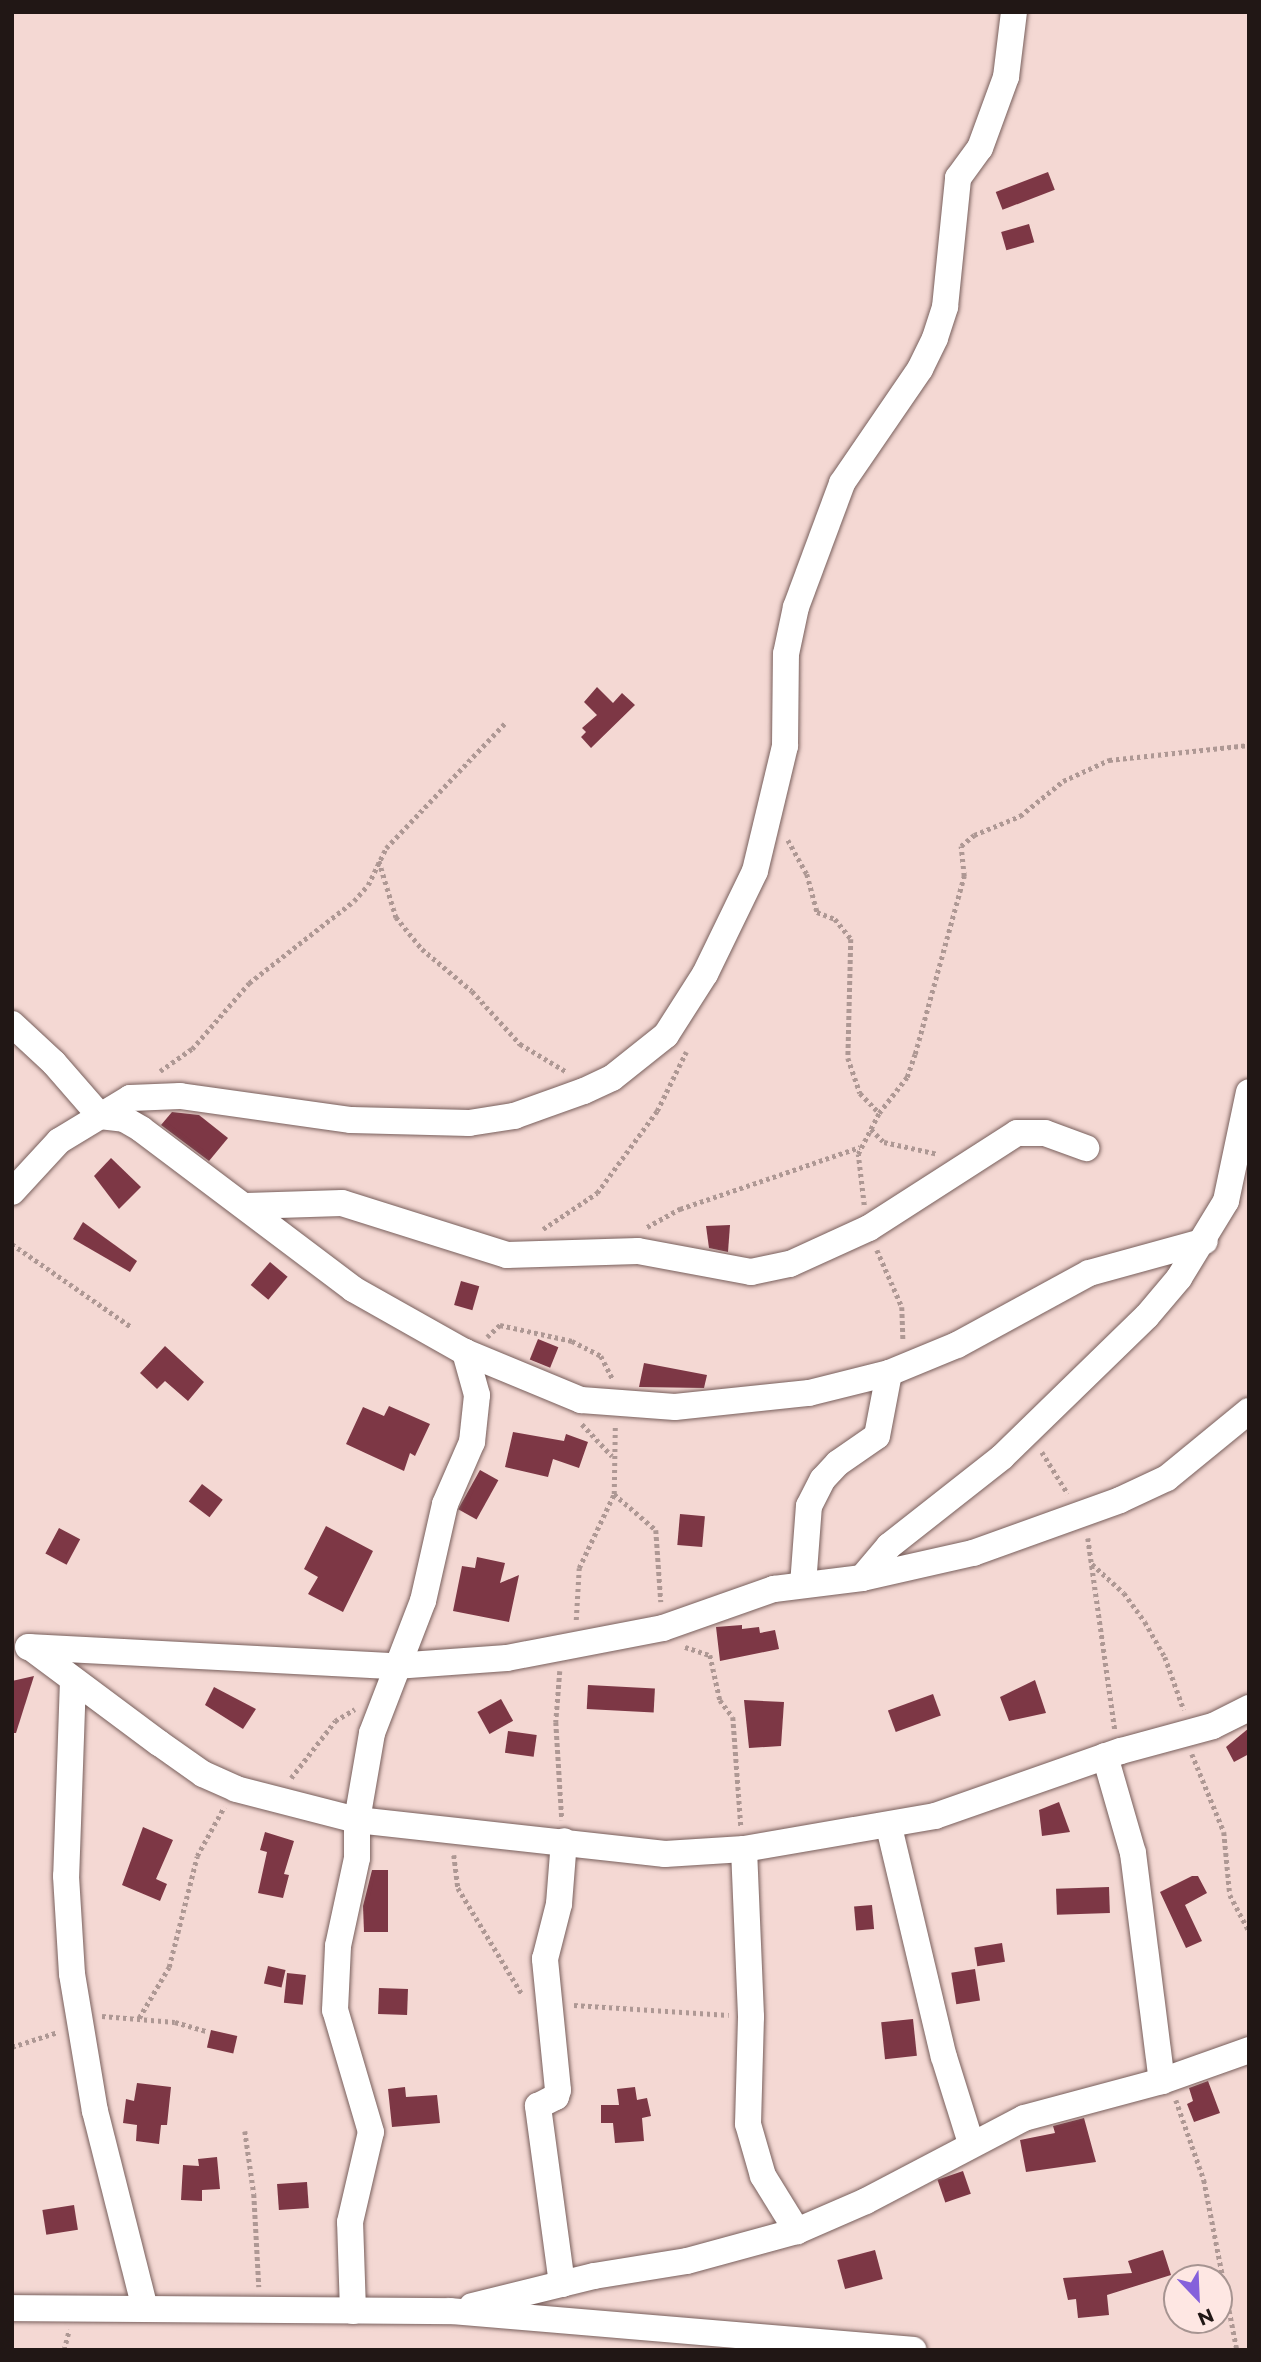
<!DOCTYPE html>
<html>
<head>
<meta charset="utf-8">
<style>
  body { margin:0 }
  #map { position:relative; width:1261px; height:2362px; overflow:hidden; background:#f4d8d3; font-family:Montserrat,sans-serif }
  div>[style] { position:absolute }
  .building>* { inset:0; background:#7d3745; transform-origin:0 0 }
  .path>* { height:4.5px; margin-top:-2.25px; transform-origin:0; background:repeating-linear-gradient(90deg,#ae9894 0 3.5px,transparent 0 7px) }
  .roads { filter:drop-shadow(0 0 2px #785f5c) drop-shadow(0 0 2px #785f5c) }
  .street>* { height:26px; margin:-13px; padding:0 13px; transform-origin:13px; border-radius:13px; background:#fff }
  span { translate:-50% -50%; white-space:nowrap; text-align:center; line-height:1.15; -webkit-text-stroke:7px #fee7e3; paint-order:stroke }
  .frame { position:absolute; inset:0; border:14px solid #211715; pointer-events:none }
  .north { position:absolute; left:1163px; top:2264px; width:70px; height:70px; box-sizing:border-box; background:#fee7e3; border:2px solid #a69491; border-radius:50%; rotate:157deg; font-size:19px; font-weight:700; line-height:28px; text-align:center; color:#211715 }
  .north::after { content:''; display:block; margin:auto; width:24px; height:32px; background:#8561db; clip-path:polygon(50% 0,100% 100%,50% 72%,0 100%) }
</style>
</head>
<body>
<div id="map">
  <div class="building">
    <i style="left:1048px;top:172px;width:19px;height:56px;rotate:69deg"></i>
    <i style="left:1029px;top:224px;width:19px;height:29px;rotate:74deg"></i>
    <i style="clip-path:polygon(597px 687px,613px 703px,622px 693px,635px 705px,591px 748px,581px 737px,586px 732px,582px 728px,597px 715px,584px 702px)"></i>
    <i style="clip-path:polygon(172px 1112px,199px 1115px,228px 1138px,209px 1161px,161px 1125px)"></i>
    <i style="clip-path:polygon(111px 1158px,141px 1187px,119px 1209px,94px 1176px)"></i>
    <i style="clip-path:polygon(83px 1222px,137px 1261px,130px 1272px,73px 1239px)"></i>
    <i style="clip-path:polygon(730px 1225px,728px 1252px,709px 1248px,706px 1226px)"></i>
    <i style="left:270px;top:1262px;width:23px;height:30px;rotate:40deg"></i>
    <i style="left:461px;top:1281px;width:19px;height:25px;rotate:16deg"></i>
    <i style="left:538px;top:1339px;width:22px;height:22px;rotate:22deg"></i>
    <i style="clip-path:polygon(165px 1346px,204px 1382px,188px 1401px,165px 1381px,157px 1389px,140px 1373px)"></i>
    <i style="clip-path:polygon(644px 1363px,707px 1375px,704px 1388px,639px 1387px)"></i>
    <i style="clip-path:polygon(389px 1406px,430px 1424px,415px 1456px,410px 1453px,404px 1471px,346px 1444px,363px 1407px,384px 1416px)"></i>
    <i style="clip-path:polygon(513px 1432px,564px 1441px,566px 1434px,588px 1442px,579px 1468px,553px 1459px,548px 1477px,505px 1467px)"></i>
    <i style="left:480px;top:1470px;width:21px;height:45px;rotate:29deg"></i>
    <i style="left:202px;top:1484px;width:26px;height:22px;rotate:37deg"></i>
    <i style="left:680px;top:1514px;width:25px;height:31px;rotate:5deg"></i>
    <i style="clip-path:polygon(326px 1526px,373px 1551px,343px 1612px,308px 1594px,318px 1577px,304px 1569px)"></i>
    <i style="left:59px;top:1528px;width:24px;height:29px;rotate:28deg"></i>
    <i style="clip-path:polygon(477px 1557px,505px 1563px,500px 1583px,519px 1575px,509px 1622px,453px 1611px,462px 1566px,475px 1568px)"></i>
    <i style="clip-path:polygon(742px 1625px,742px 1629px,759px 1627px,760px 1633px,775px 1630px,779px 1649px,720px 1661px,716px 1627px)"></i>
    <i style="clip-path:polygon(34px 1676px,16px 1733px,12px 1733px,12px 1681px)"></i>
    <i style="clip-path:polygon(1035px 1680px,1046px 1713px,1009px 1721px,1000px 1697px)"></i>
    <i style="left:588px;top:1685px;width:67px;height:24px;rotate:3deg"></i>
    <i style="clip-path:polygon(214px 1687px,256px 1709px,243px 1729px,205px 1705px)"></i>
    <i style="left:933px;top:1694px;width:23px;height:48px;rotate:70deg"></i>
    <i style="left:501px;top:1699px;width:25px;height:27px;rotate:61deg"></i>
    <i style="clip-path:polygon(744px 1700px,784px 1702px,781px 1746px,749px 1748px)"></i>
    <i style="clip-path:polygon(1249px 1728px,1249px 1754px,1234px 1762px,1226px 1747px)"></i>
    <i style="left:508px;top:1731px;width:29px;height:22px;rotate:8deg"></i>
    <i style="clip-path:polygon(1059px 1802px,1070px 1832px,1042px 1836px,1039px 1810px)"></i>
    <i style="clip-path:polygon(143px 1827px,173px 1840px,156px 1879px,167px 1884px,160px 1901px,122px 1885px)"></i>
    <i style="clip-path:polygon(265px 1832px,294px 1841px,284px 1874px,289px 1875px,283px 1898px,258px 1893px,267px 1852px,260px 1850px)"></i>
    <i style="clip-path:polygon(372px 1870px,388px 1870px,388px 1932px,364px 1932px,363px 1906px)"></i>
    <i style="clip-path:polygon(1192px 1876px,1198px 1876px,1207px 1893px,1185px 1905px,1202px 1941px,1186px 1948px,1160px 1892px)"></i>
    <i style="left:1109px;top:1887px;width:26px;height:53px;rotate:88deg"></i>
    <i style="left:872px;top:1905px;width:24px;height:18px;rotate:85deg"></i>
    <i style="left:1002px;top:1943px;width:19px;height:28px;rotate:81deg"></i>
    <i style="left:268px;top:1966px;width:18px;height:18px;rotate:13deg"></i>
    <i style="left:975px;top:1969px;width:32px;height:24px;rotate:81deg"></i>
    <i style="left:287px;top:1973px;width:19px;height:30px;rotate:6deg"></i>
    <i style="left:379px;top:1988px;width:29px;height:26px;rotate:2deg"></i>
    <i style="left:913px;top:2019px;width:37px;height:32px;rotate:84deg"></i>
    <i style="left:211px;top:2030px;width:27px;height:18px;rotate:13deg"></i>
    <i style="clip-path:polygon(1208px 2081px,1220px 2113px,1194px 2122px,1187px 2104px,1193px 2101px,1189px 2088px)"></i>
    <i style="clip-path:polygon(137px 2083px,171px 2087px,167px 2125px,161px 2125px,159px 2144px,136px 2141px,137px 2125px,123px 2123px,126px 2099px,134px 2101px)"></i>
    <i style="clip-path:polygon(405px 2087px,406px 2097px,437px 2095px,440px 2123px,392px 2127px,388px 2089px)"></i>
    <i style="clip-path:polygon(635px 2087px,637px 2100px,647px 2098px,651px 2116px,642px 2118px,644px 2141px,615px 2143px,613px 2123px,601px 2123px,601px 2105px,619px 2105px,617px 2089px)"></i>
    <i style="clip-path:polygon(1084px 2118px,1096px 2162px,1026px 2172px,1020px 2140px,1055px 2133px,1053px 2126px)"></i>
    <i style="clip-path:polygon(217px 2157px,220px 2189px,202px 2190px,202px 2201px,181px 2200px,183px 2165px,199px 2166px,198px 2159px)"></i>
    <i style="left:963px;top:2171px;width:24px;height:27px;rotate:71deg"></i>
    <i style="left:307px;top:2182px;width:26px;height:30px;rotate:86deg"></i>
    <i style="left:74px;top:2205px;width:25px;height:32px;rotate:81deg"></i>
    <i style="left:875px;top:2250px;width:30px;height:39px;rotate:75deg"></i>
    <i style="clip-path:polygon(1163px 2250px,1171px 2275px,1107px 2295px,1109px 2315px,1078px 2318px,1076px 2299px,1068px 2300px,1063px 2278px,1132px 2273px,1128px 2261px)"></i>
  </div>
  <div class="path">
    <i style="left:788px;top:840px;width:39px;rotate:61deg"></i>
    <i style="left:807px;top:874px;width:39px;rotate:75deg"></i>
    <i style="left:817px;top:912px;width:19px;rotate:21deg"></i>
    <i style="left:835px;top:919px;width:26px;rotate:51deg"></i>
    <i style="left:851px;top:939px;width:119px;rotate:91.4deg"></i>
    <i style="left:848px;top:1058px;width:37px;rotate:71deg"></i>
    <i style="left:860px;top:1093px;width:28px;rotate:46deg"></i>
    <i style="left:379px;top:861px;width:59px;rotate:73.1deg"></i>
    <i style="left:396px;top:917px;width:41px;rotate:50.9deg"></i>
    <i style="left:422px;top:949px;width:65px;rotate:40deg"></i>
    <i style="left:472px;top:991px;width:72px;rotate:47.8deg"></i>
    <i style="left:520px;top:1044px;width:55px;rotate:30.8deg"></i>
    <i style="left:160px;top:1071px;width:39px;rotate:-35deg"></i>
    <i style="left:192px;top:1049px;width:87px;rotate:-49.2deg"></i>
    <i style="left:249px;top:983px;width:133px;rotate:-38deg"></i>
    <i style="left:354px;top:901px;width:21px;rotate:-49deg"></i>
    <i style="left:368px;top:885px;width:41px;rotate:-64.1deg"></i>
    <i style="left:386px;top:848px;width:174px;rotate:-46.4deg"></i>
    <i style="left:871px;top:1129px;width:18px;rotate:45deg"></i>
    <i style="left:884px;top:1142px;width:55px;rotate:12.5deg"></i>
    <i style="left:864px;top:1205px;width:51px;rotate:-96.7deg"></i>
    <i style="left:858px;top:1154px;width:46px;rotate:-62.9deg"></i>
    <i style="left:879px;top:1113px;width:46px;rotate:-52.1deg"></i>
    <i style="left:907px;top:1077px;width:24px;rotate:-71deg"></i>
    <i style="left:915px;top:1054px;width:185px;rotate:-74.6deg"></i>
    <i style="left:964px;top:876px;width:30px;rotate:-96deg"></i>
    <i style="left:961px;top:846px;width:17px;rotate:-40deg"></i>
    <i style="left:974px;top:835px;width:50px;rotate:-22.4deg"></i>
    <i style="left:1020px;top:816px;width:55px;rotate:-39.1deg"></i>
    <i style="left:1063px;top:781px;width:51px;rotate:-24.5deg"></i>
    <i style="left:1109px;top:760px;width:141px;rotate:-6.1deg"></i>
    <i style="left:647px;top:1227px;width:38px;rotate:-29deg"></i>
    <i style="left:680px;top:1209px;width:190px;rotate:-19deg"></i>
    <i style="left:543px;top:1229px;width:65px;rotate:-33.7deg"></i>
    <i style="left:597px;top:1193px;width:102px;rotate:-53.8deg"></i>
    <i style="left:657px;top:1111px;width:66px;rotate:-63.8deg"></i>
    <i style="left:12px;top:1244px;width:144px;rotate:34.8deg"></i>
    <i style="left:877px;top:1250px;width:62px;rotate:66.3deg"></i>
    <i style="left:902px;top:1307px;width:33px;rotate:88deg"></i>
    <i style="left:487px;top:1337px;width:18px;rotate:-43deg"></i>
    <i style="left:500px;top:1325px;width:74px;rotate:12.5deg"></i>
    <i style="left:572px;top:1341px;width:33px;rotate:27deg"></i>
    <i style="left:601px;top:1356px;width:27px;rotate:63deg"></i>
    <i style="left:582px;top:1424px;width:44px;rotate:46.8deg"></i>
    <i style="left:1042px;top:1452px;width:49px;rotate:58.2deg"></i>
    <i style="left:614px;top:1494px;width:55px;rotate:40.6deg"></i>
    <i style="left:656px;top:1530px;width:72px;rotate:86deg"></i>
    <i style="left:1088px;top:1538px;width:194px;rotate:82deg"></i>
    <i style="left:1092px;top:1564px;width:43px;rotate:42.2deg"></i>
    <i style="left:1124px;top:1593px;width:36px;rotate:54deg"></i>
    <i style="left:1145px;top:1622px;width:40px;rotate:60.3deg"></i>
    <i style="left:1165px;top:1657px;width:56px;rotate:70.3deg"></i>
    <i style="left:576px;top:1620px;width:52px;rotate:-86.7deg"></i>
    <i style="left:579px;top:1568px;width:82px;rotate:-64.7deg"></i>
    <i style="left:614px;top:1494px;width:67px;rotate:-89.1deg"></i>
    <i style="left:685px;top:1647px;width:26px;rotate:18deg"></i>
    <i style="left:710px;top:1655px;width:46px;rotate:77.5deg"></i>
    <i style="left:720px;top:1700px;width:21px;rotate:53deg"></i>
    <i style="left:733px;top:1717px;width:110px;rotate:85.8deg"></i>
    <i style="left:560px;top:1671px;width:51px;rotate:94.5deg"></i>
    <i style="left:556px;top:1722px;width:98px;rotate:86.5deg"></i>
    <i style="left:1192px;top:1754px;width:84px;rotate:67.7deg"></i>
    <i style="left:1224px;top:1832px;width:63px;rotate:84.6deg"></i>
    <i style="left:1230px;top:1895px;width:41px;rotate:62.2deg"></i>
    <i style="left:291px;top:1778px;width:72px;rotate:-52.3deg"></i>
    <i style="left:335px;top:1721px;width:23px;rotate:-31deg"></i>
    <i style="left:454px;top:1855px;width:33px;rotate:83deg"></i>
    <i style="left:458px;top:1888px;width:124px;rotate:58.9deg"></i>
    <i style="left:574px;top:2005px;width:155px;rotate:3.7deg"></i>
    <i style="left:102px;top:2016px;width:73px;rotate:4.7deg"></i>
    <i style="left:175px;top:2022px;width:32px;rotate:16deg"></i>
    <i style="left:139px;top:2018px;width:59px;rotate:-59.5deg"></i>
    <i style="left:169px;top:1967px;width:114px;rotate:-75.8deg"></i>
    <i style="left:197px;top:1856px;width:56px;rotate:-61.1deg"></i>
    <i style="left:12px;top:2047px;width:48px;rotate:-18.1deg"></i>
    <i style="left:1176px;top:2100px;width:85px;rotate:70.7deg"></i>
    <i style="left:1204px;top:2180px;width:173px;rotate:79deg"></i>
    <i style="left:245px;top:2131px;width:64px;rotate:81.9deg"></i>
    <i style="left:254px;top:2194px;width:93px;rotate:86.9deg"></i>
    <i style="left:64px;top:2350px;width:21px;rotate:-76deg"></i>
  </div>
  <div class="roads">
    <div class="street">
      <i style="left:12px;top:1024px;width:57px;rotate:42.9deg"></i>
      <i style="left:54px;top:1063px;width:70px;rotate:49deg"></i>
      <i style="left:100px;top:1116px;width:24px;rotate:7deg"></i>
      <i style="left:124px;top:1119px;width:20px;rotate:30deg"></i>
      <i style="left:141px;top:1129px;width:266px;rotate:37deg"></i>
      <i style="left:353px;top:1289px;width:129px;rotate:29.4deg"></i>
      <i style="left:465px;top:1352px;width:126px;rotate:22.5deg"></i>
      <i style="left:581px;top:1400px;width:94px;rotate:4.3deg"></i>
      <i style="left:675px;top:1407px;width:135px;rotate:-6deg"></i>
      <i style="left:809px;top:1393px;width:82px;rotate:-14deg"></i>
      <i style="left:889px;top:1373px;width:74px;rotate:-22.4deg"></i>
      <i style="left:957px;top:1345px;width:150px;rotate:-28.6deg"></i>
      <i style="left:1089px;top:1273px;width:120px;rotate:-15.4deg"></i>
      <i style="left:12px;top:1192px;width:69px;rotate:-47.3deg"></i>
      <i style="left:59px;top:1141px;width:83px;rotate:-31.2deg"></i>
      <i style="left:130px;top:1098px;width:50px;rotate:-2.3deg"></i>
      <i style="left:180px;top:1096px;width:173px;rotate:8deg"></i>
      <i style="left:351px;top:1120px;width:118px;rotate:1.5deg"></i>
      <i style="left:469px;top:1123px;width:46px;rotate:-8.8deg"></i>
      <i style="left:514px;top:1116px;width:74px;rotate:-19.7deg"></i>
      <i style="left:584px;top:1091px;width:31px;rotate:-25deg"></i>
      <i style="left:612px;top:1078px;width:69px;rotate:-38.5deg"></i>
      <i style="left:666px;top:1035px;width:72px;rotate:-57.4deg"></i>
      <i style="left:705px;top:974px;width:114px;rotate:-64.1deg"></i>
      <i style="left:755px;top:871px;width:129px;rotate:-76.5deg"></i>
      <i style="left:785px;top:746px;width:92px;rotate:-89.4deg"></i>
      <i style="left:786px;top:654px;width:48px;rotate:-78deg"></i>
      <i style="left:796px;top:607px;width:132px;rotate:-69.6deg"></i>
      <i style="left:842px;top:483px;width:138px;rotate:-55.6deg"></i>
      <i style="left:920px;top:369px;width:34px;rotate:-64deg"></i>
      <i style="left:935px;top:338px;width:33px;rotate:-72deg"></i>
      <i style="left:945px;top:307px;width:130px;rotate:-84.2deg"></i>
      <i style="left:958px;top:178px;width:37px;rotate:-54deg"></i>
      <i style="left:980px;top:148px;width:76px;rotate:-69.9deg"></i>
      <i style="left:1006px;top:77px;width:65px;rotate:-83deg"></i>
      <i style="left:246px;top:1206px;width:96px;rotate:-1.8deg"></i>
      <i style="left:342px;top:1203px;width:173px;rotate:17.5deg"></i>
      <i style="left:507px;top:1255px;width:131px;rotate:-1.7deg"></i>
      <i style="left:638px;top:1251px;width:115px;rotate:10.5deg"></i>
      <i style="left:751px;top:1272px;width:40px;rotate:-12deg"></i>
      <i style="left:790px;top:1264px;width:87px;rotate:-24.5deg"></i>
      <i style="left:869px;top:1228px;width:176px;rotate:-32.7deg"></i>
      <i style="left:1017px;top:1133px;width:28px"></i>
      <i style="left:1045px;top:1133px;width:44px;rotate:20.1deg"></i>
      <i style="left:862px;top:1578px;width:42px;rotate:-49.8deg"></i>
      <i style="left:889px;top:1546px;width:144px;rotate:-38.2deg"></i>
      <i style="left:1002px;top:1457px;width:202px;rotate:-44.2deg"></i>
      <i style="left:1147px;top:1316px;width:50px;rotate:-49.9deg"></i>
      <i style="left:1179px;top:1278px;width:90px;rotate:-58.6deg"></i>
      <i style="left:1226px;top:1201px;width:111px;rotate:-78.1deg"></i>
      <i style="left:803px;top:1585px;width:79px;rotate:-85.7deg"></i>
      <i style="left:809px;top:1506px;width:30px;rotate:-63deg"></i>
      <i style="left:823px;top:1479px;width:22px;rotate:-47deg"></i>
      <i style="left:838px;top:1463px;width:47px;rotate:-34.7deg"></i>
      <i style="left:877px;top:1436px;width:64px;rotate:-79.2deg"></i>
      <i style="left:28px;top:1647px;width:367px;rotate:3deg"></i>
      <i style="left:395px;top:1666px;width:112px;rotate:-4.1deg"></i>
      <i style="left:507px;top:1658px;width:159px;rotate:-10.9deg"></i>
      <i style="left:663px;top:1628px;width:118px;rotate:-19.4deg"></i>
      <i style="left:774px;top:1589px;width:89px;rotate:-7.1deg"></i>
      <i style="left:862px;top:1578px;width:114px;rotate:-12.7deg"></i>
      <i style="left:973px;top:1553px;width:156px;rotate:-19.8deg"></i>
      <i style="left:1120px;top:1500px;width:52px;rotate:-25.1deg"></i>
      <i style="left:1167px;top:1478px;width:106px;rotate:-39.3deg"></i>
      <i style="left:30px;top:1647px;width:161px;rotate:36.7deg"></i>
      <i style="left:159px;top:1743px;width:54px;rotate:35.2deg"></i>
      <i style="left:203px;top:1774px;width:36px;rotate:24deg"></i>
      <i style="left:236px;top:1789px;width:125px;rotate:14.4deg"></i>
      <i style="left:357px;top:1820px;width:310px;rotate:6.3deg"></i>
      <i style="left:665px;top:1854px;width:79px;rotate:-3.6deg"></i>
      <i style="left:744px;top:1849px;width:194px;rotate:-9.8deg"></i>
      <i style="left:935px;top:1816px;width:197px;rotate:-19.3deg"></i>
      <i style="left:1121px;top:1751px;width:95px;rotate:-15.2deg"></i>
      <i style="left:1213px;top:1726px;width:40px;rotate:-26.6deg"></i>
      <i style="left:73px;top:1680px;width:196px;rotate:92deg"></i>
      <i style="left:66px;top:1876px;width:98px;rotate:86.5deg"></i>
      <i style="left:72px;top:1974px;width:139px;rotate:80.5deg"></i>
      <i style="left:95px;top:2111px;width:203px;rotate:75.8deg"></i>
      <i style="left:1105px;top:1756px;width:101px;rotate:73.9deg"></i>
      <i style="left:1133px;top:1853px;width:230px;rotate:82.8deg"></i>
      <i style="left:889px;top:1827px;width:236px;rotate:76.6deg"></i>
      <i style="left:944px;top:2057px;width:90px;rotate:72.6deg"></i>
      <i style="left:744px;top:1849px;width:168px;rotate:87.6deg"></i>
      <i style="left:751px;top:2017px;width:107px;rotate:91.6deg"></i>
      <i style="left:748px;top:2124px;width:54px;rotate:73.9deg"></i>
      <i style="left:763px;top:2176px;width:65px;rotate:58.3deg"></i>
      <i style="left:562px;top:2284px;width:180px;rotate:-97.7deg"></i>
      <i style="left:538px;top:2106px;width:20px;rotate:-27deg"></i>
      <i style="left:556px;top:2097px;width:7px;rotate:-74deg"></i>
      <i style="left:558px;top:2090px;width:132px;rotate:-95.7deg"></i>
      <i style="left:545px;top:1959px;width:57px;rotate:-75.7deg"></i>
      <i style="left:559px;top:1904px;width:63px;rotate:-85.5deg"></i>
      <i style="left:472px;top:2306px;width:126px;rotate:-13.8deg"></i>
      <i style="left:594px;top:2276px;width:94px;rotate:-9.2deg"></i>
      <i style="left:687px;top:2261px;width:114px;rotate:-15.3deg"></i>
      <i style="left:797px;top:2231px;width:75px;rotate:-23.5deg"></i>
      <i style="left:866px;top:2201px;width:178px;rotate:-27.7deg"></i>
      <i style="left:1024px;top:2118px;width:143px;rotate:-15deg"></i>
      <i style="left:1162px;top:2081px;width:92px;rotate:-19.6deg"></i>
      <i style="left:12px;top:2308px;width:438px;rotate:0.4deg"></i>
      <i style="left:450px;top:2311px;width:465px;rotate:4.8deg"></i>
      <i style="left:353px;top:2311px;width:89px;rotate:-91.9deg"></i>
      <i style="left:350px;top:2222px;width:92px;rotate:-76.9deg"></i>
      <i style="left:371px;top:2132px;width:127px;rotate:-106.4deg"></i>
      <i style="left:335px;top:2010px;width:64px;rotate:-87.3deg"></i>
      <i style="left:338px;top:1946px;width:90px;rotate:-77.8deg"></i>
      <i style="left:357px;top:1858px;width:38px;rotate:-90deg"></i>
      <i style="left:357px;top:1820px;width:88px;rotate:-80.2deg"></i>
      <i style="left:372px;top:1733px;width:142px;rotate:-68.9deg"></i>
      <i style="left:423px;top:1601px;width:99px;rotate:-77.2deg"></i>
      <i style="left:445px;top:1504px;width:68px;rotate:-66.5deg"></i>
      <i style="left:472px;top:1442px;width:47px;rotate:-83.9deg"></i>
      <i style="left:477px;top:1395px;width:45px;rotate:-105.6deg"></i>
    </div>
  </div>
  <div class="frame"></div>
  <div class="north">N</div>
</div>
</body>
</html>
